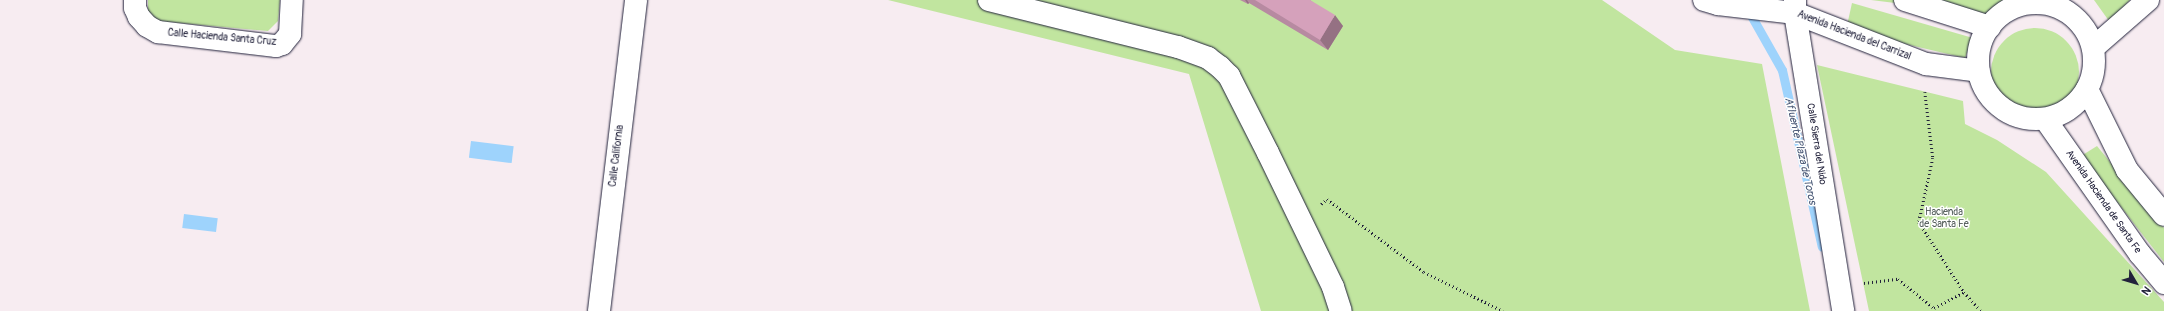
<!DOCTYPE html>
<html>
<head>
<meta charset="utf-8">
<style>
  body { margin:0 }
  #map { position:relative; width:2164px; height:311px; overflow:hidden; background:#f7ecf1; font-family:Pangolin,sans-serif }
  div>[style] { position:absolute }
  .green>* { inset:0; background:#c1e59f }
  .round { border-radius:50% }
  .water>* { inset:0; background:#9ed3fc; transform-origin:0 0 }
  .stream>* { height:9px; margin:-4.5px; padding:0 4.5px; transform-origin:4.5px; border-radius:4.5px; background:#9ed3fc }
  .path>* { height:2.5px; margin-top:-1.25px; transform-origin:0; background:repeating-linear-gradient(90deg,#22223b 0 1px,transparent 0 4px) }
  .roads { filter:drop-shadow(0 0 1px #22223b) drop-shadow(0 0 1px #22223b) }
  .minor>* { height:22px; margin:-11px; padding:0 11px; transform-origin:11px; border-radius:11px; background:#fff }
  .minor>.ring { margin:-11px; padding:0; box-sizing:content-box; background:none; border:22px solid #fff; border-radius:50% }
  .major>* { height:22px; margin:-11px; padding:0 11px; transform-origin:11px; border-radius:11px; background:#fff }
  .wall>* { inset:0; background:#b78aa1 }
  .shaded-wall>* { inset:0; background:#957183 }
  .building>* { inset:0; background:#d5a1bb }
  span { translate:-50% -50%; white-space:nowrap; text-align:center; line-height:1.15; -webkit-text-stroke:3px #fff; paint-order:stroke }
  .street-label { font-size:10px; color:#22223b }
  .park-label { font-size:10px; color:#525c59 }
  .water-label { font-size:11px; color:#475775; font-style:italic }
  .north { position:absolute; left:2116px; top:263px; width:40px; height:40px; -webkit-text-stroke:3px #fff; paint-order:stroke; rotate:128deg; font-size:11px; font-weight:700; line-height:16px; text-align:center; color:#22223b }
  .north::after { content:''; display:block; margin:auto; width:14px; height:18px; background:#22223b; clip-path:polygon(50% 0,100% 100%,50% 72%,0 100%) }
</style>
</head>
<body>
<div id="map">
  <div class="green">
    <i style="clip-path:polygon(148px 0,280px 0,278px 21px,268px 31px,157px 21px,148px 11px)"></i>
    <i style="clip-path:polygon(888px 0,1602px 0,1675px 50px,1762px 64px,1810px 311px,1261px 311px,1189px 74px)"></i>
    <i style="clip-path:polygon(1871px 0,2031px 0,1999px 16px)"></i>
    <i style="clip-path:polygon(2094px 0,2130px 0,2109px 21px)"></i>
    <i style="clip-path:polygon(1852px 3px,1973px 38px,1965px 58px,1846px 30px)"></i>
    <i class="round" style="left:1991px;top:28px;width:88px;height:88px"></i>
    <i style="clip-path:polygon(1817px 65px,1963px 101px,1965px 124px,1997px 140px,2046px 172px,2164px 302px,2164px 311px,1869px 311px)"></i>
    <i style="clip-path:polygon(2097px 146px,2164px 228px,2164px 262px,2081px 156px)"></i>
  </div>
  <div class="water">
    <i style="left:471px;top:141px;width:43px;height:17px;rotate:7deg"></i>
    <i style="left:184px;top:214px;width:34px;height:14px;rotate:7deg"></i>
  </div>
  <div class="stream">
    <i style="left:1748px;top:10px;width:69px;rotate:60.5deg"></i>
    <i style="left:1782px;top:70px;width:181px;rotate:77.3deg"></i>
  </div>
  <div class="path">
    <i style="left:1925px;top:92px;width:66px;rotate:83.1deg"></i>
    <i style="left:1933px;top:158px;width:66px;rotate:102.3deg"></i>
    <i style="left:1919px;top:222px;width:83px;rotate:57.3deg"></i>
    <i style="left:1964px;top:292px;width:25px;rotate:48deg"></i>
    <i style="left:1321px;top:204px;width:8px;rotate:-40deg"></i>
    <i style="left:1327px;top:199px;width:121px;rotate:37deg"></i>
    <i style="left:1424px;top:272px;width:88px;rotate:26.3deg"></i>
    <i style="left:1864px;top:283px;width:34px;rotate:-7deg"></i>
    <i style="left:1898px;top:279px;width:46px;rotate:38.9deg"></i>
    <i style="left:1934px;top:308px;width:34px;rotate:-28deg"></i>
  </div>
  <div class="roads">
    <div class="minor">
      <i style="left:135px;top:0;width:8px;rotate:90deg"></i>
      <i style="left:135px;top:8px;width:10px;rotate:66deg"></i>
      <i style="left:139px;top:17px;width:12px;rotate:48deg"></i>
      <i style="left:147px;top:26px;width:13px;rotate:29deg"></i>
      <i style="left:158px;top:32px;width:119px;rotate:6.8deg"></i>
      <i style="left:276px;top:46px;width:6px;rotate:-18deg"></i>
      <i style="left:282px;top:44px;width:13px;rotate:-51deg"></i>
      <i style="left:290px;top:34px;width:34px;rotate:-87deg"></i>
      <i style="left:989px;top:0;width:195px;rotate:14deg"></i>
      <i style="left:1178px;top:47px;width:32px;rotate:20deg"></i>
      <i style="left:1208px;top:58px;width:15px;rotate:37deg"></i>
      <i style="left:1220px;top:67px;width:13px;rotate:45deg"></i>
      <i style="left:1229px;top:76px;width:86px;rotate:63.1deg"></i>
      <i style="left:1268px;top:153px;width:149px;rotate:64.1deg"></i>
      <i style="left:1333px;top:287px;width:25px;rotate:72deg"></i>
      <i style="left:1704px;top:0;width:15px;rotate:16deg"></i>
      <i style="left:1718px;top:4px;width:78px;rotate:6.7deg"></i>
      <i style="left:1795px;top:13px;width:141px;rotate:21.3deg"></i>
      <i style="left:1926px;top:64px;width:53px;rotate:7.5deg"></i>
      <i style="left:1795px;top:0;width:13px;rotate:90deg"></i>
      <i style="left:1795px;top:13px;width:302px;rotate:80.8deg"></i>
      <i style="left:1905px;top:0;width:89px;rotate:17.6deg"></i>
      <i class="ring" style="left:1978px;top:3px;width:94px;height:94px"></i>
      <i style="left:2093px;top:48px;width:73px;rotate:-41.1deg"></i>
      <i style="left:2087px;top:89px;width:90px;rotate:63.7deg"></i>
      <i style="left:2127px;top:170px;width:58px;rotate:50.6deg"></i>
      <i style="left:2045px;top:119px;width:165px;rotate:54.9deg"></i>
      <i style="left:2140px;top:254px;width:38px;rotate:50deg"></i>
    </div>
    <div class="major">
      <i style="left:599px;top:311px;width:313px;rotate:-83.2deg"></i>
    </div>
  </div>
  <div class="wall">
    <i style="clip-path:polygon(1240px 0,1310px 0,1343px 26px,1328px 50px,1249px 3px,1248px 4px)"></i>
  </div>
  <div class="shaded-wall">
    <i style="clip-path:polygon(1245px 0,1247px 0,1249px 3px,1248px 4px)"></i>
    <i style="clip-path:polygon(1335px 15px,1343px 26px,1328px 50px,1320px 40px)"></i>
  </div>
  <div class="building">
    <i style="clip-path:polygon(1255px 0,1310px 0,1335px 15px,1320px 40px)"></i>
  </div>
  <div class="street-label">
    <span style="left:1854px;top:36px;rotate:21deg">Avenida Hacienda del Carrizal</span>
    <span style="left:222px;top:38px;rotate:5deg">Calle Hacienda Santa Cruz</span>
    <span style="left:1816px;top:144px;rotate:81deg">Calle Sierra del Nido</span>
    <span style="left:617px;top:156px;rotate:-83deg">Calle California</span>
    <span style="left:2103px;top:202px;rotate:55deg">Avenida Hacienda de Santa Fe</span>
  </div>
  <div class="park-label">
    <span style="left:1944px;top:218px">Hacienda<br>de Santa Fe</span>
  </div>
  <div class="water-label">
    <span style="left:1800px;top:151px;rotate:77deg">Afluente Plaza de Toros</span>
  </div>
  <div class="north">N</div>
</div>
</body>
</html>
